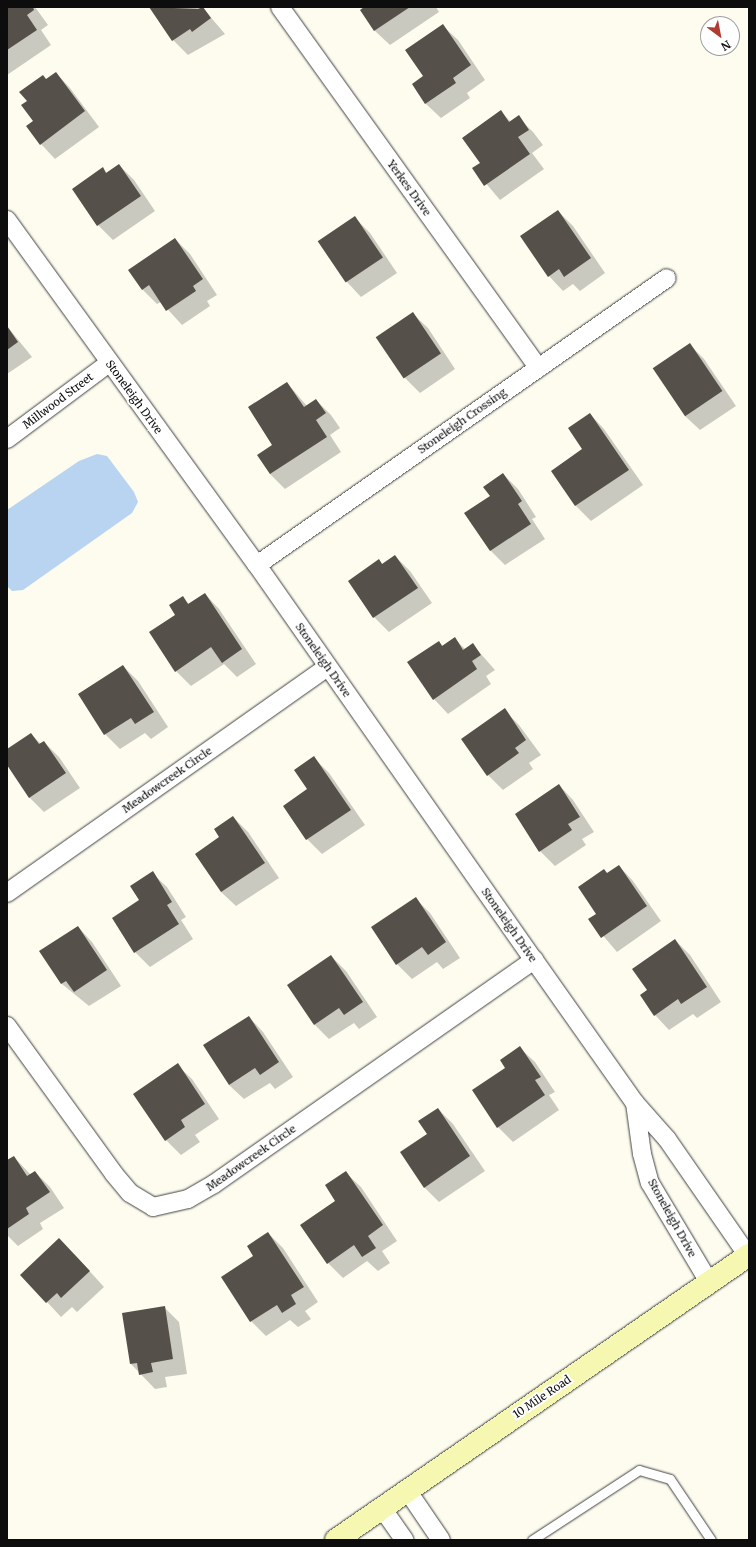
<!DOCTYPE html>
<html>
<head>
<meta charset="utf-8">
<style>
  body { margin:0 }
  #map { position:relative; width:756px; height:1547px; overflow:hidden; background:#fdfcef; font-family:Merriweather,serif }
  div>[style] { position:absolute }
  .water>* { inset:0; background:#b8d4f0 }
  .shadow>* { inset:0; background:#0003 }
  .building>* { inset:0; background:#55504a; transform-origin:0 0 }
  .roads { filter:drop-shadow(0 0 1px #404040) drop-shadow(0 0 1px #404040) }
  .lane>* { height:9px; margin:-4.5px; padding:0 4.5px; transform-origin:4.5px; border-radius:4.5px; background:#fff }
  .street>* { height:18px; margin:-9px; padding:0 9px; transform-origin:9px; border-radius:9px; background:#fff }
  .secondary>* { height:22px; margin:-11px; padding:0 11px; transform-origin:11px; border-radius:11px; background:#f6f7b0 }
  span { translate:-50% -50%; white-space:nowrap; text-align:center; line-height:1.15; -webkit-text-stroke:4px #fff; paint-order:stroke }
  .street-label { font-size:11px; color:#0d0d0d }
  .frame { position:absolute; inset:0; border:8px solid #0d0d0d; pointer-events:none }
  .north { position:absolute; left:700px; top:16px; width:40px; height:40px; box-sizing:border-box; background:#fff; border:1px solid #9e9e9e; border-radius:50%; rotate:148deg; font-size:11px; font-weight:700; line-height:16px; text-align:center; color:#0d0d0d }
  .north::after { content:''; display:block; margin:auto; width:14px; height:18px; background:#af3c33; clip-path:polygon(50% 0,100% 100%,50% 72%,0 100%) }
</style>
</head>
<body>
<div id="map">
  <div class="water">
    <i style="clip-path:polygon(97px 454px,107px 456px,134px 492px,138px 502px,132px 513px,23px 590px,12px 591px,7px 586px,7px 510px,79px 461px)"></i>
  </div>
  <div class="shadow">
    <i style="clip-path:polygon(7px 7px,35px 7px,48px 25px,41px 30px,51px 45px,7px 75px)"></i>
    <i style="clip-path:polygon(150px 7px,202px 7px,225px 34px,188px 55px,173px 40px)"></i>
    <i style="clip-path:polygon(366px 7px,436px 7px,439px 12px,390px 45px,375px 31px,361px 10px)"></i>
    <i style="clip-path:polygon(443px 26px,458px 40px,485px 80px,467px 93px,470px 98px,441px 118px,426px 104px,413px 84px,424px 76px)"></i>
    <i style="clip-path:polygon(56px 73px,70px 88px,99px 127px,55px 159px,41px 144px,28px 102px)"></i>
    <i style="clip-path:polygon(501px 112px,511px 122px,518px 117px,533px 132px,543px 145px,532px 153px,544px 169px,500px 200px,473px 168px,481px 163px)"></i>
    <i style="clip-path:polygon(119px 165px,134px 180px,155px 211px,113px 240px,98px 225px,102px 169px,107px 173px)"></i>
    <i style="clip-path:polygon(558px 211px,573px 226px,605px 273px,580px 291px,573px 284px,563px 291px,549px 276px)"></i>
    <i style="clip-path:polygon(355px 218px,370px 233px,397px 273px,361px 297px,347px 282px)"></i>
    <i style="clip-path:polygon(175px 239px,190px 254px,217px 295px,207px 301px,210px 306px,182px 325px,161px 302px,157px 304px,142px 289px)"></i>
    <i style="clip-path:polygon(413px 314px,428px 328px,455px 369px,420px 393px,405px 378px)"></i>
    <i style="clip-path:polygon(7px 326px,32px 357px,7px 374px)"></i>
    <i style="clip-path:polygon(690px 345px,704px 359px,736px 406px,700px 430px,685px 416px,654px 369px)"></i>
    <i style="clip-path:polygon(287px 383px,307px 406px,316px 400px,331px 415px,340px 428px,330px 435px,341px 452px,285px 489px,270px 474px,258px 455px,274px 445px)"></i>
    <i style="clip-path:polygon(590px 414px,604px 429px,643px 485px,591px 521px,576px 506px,552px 471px,584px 449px)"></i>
    <i style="clip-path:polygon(503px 474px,518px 489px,536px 517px,532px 519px,545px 539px,505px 565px,490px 550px,491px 496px)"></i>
    <i style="clip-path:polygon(395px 556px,410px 571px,432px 603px,389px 632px,374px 617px,379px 560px,383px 565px)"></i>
    <i style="clip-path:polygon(205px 594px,219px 609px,256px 664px,237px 677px,224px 664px,191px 686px,176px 671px,177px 616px,182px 597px,189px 604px)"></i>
    <i style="clip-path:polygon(454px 638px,466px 650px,473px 645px,495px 670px,486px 676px,491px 684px,448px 714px,434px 699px,439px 642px,443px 646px)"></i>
    <i style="clip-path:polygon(123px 666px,138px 681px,168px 727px,151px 739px,145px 733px,120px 749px,105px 734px)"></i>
    <i style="clip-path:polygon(504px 710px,519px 725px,541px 755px,529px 763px,533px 769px,503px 790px,488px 775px)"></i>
    <i style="clip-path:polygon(31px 734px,41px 744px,44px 742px,59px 757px,80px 788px,44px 812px,29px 797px,7px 764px,7px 750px)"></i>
    <i style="clip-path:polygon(314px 758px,329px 773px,365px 825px,322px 854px,307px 839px,308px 790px)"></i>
    <i style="clip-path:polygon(559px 785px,573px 800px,594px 832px,582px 839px,586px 845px,555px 866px,540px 851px)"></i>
    <i style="clip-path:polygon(233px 817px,248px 832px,279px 878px,236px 906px,221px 892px)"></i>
    <i style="clip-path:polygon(619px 866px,633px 881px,661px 921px,617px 952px,589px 919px,597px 914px,608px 874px)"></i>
    <i style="clip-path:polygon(152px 873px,167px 887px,186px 917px,181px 920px,193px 939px,150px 967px,135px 952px)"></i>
    <i style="clip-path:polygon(415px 898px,430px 913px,460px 958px,443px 969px,437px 962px,412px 979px,397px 964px,372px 927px)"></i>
    <i style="clip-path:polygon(78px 927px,92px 942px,121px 986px,89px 1006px,62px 984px,41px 951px)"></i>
    <i style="clip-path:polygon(675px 940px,690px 955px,721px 1002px,697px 1018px,693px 1014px,669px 1030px,655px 1015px,648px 990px)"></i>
    <i style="clip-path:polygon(331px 956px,346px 971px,377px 1017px,359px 1029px,354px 1023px,329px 1039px,315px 1025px)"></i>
    <i style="clip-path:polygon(249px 1017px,263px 1032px,293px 1077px,275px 1089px,270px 1083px,244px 1099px,229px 1085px)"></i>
    <i style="clip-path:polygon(520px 1048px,535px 1062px,555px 1092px,549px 1095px,559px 1110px,513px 1142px,498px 1127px,506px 1068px)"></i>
    <i style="clip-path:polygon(177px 1065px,192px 1079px,219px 1119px,195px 1135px,200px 1142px,181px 1155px,166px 1140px,135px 1094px)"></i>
    <i style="clip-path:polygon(438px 1109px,453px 1124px,485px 1171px,439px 1202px,424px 1187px,428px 1135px)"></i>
    <i style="clip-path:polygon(14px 1157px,31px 1175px,35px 1172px,50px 1187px,64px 1208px,40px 1223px,43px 1229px,18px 1246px,7px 1235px,7px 1162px)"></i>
    <i style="clip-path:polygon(346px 1173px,361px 1187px,397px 1241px,382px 1251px,390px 1263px,378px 1271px,367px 1261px,343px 1278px,328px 1263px,337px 1201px)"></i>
    <i style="clip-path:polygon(268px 1233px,283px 1248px,318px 1302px,305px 1311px,311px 1319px,298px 1327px,290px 1320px,266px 1336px,251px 1321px,222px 1278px,254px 1256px)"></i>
    <i style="clip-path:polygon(74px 1254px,104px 1287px,77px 1312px,72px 1307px,61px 1317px,47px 1302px)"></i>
    <i style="clip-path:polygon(164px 1307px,179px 1322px,187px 1374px,165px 1377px,167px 1387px,155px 1389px,131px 1364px)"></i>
  </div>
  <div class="building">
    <i style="clip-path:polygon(7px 7px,33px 7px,34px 10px,27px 15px,37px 30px,7px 50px)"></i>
    <i style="clip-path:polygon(149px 7px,198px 9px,203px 7px,211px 18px,192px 32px,190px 29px,172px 41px)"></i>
    <i style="clip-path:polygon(364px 7px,410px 7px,374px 31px,360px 10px)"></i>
    <i style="clip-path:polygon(443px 24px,471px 65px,453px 78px,456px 83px,425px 104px,412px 84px,423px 76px,405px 50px)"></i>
    <i style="clip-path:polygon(56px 72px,85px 111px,40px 145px,26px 126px,33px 121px,21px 105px,27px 101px,19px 92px,43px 75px,46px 79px)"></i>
    <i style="clip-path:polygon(501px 110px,509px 122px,519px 115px,529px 130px,518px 137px,530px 154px,484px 186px,472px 168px,480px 163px,462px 138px)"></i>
    <i style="clip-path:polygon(119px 164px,141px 196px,97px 226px,72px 189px,103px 167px,106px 173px)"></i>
    <i style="clip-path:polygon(558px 210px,591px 258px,564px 277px,559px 269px,548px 277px,520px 236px)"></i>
    <i style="left:355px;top:216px;width:50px;height:45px;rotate:56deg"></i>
    <i style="clip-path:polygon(175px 238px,203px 279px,193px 286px,196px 291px,166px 311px,149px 285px,142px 290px,128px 270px)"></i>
    <i style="left:413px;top:312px;width:50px;height:45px;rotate:56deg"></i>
    <i style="clip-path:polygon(7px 326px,18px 342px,7px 350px)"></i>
    <i style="left:690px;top:343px;width:58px;height:45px;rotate:56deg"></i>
    <i style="clip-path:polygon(287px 382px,304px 407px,316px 399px,326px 413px,316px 420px,327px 437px,270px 474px,257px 455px,272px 445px,248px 407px)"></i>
    <i style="clip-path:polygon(590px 413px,629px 470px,575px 506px,551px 471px,582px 449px,568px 428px)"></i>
    <i style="clip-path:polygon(503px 473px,522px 501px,518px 504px,531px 524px,490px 551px,464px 513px,490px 496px,483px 487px)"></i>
    <i style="clip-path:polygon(395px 555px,418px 588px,373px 618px,348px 581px,379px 559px,382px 564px)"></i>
    <i style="clip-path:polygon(205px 593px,242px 649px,222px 663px,211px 647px,175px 672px,149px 632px,175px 615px,169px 605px,183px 596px,188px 604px)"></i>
    <i style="clip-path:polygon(455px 637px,463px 650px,473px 643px,481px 655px,472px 661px,477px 669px,433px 700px,407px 662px,439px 641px,442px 646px)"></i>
    <i style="clip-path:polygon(123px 665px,154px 712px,135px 724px,131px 718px,104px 735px,78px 694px)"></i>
    <i style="clip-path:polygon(505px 708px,526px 740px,515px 748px,519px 753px,487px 776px,461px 739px)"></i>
    <i style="clip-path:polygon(31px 733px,39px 744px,44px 741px,66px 773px,29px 798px,7px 765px,7px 749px)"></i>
    <i style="clip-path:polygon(314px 756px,351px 810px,306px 840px,283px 806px,307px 789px,294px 770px)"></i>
    <i style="clip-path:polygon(559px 784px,580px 817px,568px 824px,572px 830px,539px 852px,515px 814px)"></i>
    <i style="clip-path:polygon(233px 816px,265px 863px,221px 892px,195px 854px,219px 837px,214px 829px)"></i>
    <i style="clip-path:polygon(619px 865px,647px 906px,601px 938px,588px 919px,596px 914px,578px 887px,604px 869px,607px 873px)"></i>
    <i style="clip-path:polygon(153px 871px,172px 902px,167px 905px,179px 924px,134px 953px,112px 918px,139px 900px,130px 886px)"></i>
    <i style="clip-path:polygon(416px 897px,446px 942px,428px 955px,422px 947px,396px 965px,371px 927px)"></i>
    <i style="clip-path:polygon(78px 926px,107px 970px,74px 992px,66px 981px,61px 984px,39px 951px)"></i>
    <i style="clip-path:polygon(675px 939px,707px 987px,681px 1004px,678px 999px,654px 1016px,640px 995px,647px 990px,632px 969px)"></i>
    <i style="clip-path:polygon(331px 955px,363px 1002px,344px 1015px,339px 1008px,314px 1025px,287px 985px)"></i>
    <i style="clip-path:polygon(249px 1016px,279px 1062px,260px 1075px,255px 1068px,229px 1085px,203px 1045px)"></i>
    <i style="clip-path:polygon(520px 1046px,541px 1077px,535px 1080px,545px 1095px,497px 1128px,472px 1090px,505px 1068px,500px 1060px)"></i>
    <i style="clip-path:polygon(178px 1063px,205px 1104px,181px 1120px,185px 1127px,165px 1141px,133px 1094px)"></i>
    <i style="clip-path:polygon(438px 1108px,470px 1156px,424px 1188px,400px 1152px,427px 1134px,418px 1121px)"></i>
    <i style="clip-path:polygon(14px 1156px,27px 1176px,35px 1171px,50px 1192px,26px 1208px,29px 1214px,7px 1229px,7px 1160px)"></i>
    <i style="clip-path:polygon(346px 1171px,383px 1225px,368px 1236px,376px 1248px,362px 1257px,354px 1245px,327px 1264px,300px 1225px,335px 1201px,325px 1185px)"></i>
    <i style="clip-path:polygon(268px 1232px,304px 1287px,291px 1295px,296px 1304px,282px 1313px,277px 1305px,250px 1322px,221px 1277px,253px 1256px,247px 1246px)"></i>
    <i style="clip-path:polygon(59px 1238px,90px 1271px,61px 1298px,57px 1293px,46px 1303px,20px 1275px)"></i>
    <i style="clip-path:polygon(165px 1306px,173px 1359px,151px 1363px,153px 1372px,139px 1375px,137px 1363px,130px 1364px,122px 1313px)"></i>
  </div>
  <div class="roads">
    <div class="lane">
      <i style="left:532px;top:1540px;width:128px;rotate:-33.2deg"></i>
      <i style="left:639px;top:1470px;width:32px;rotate:16deg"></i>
      <i style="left:670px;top:1479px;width:73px;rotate:56.1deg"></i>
    </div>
    <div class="street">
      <i style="left:280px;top:7px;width:444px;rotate:54.4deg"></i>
      <i style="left:7px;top:220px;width:426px;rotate:54.1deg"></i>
      <i style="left:257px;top:565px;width:482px;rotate:55deg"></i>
      <i style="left:534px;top:960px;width:175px;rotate:54.8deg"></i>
      <i style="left:635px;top:1103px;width:48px;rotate:48.4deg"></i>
      <i style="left:667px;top:1139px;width:142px;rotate:55.3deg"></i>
      <i style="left:7px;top:439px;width:127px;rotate:-36.7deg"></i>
      <i style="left:257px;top:565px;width:500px;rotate:-34.99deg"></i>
      <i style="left:7px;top:893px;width:392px;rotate:-35.2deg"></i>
      <i style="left:7px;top:1026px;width:183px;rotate:54.1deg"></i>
      <i style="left:114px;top:1174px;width:25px;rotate:50deg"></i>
      <i style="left:130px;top:1193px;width:27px;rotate:31deg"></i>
      <i style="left:153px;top:1207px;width:36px;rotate:-13deg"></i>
      <i style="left:188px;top:1199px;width:30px;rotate:-30deg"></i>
      <i style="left:214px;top:1184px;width:391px;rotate:-35deg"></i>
      <i style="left:635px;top:1103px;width:51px;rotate:82.2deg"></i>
      <i style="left:642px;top:1154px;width:30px;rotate:75deg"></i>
      <i style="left:650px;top:1183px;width:115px;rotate:59.2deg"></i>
      <i style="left:407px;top:1490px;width:60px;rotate:55.8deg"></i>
      <i style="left:382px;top:1508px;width:39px;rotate:55deg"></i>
    </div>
    <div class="secondary">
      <i style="left:336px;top:1540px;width:502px;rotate:-34.61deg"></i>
    </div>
  </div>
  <div class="street-label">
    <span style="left:409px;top:188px;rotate:54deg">Yerkes Drive</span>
    <span style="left:134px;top:397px;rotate:54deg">Stoneleigh Drive</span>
    <span style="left:58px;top:401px;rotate:-37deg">Millwood Street</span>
    <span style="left:462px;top:421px;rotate:-35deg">Stoneleigh Crossing</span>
    <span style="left:323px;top:660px;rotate:55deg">Stoneleigh Drive</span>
    <span style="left:167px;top:780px;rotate:-35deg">Meadowcreek Circle</span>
    <span style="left:509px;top:925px;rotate:55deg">Stoneleigh Drive</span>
    <span style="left:251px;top:1158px;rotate:-35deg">Meadowcreek Circle</span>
    <span style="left:672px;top:1218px;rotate:61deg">Stoneleigh Drive</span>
    <span style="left:542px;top:1397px;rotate:-34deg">10 Mile Road</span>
  </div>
  <div class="frame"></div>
  <div class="north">N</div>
</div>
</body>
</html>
